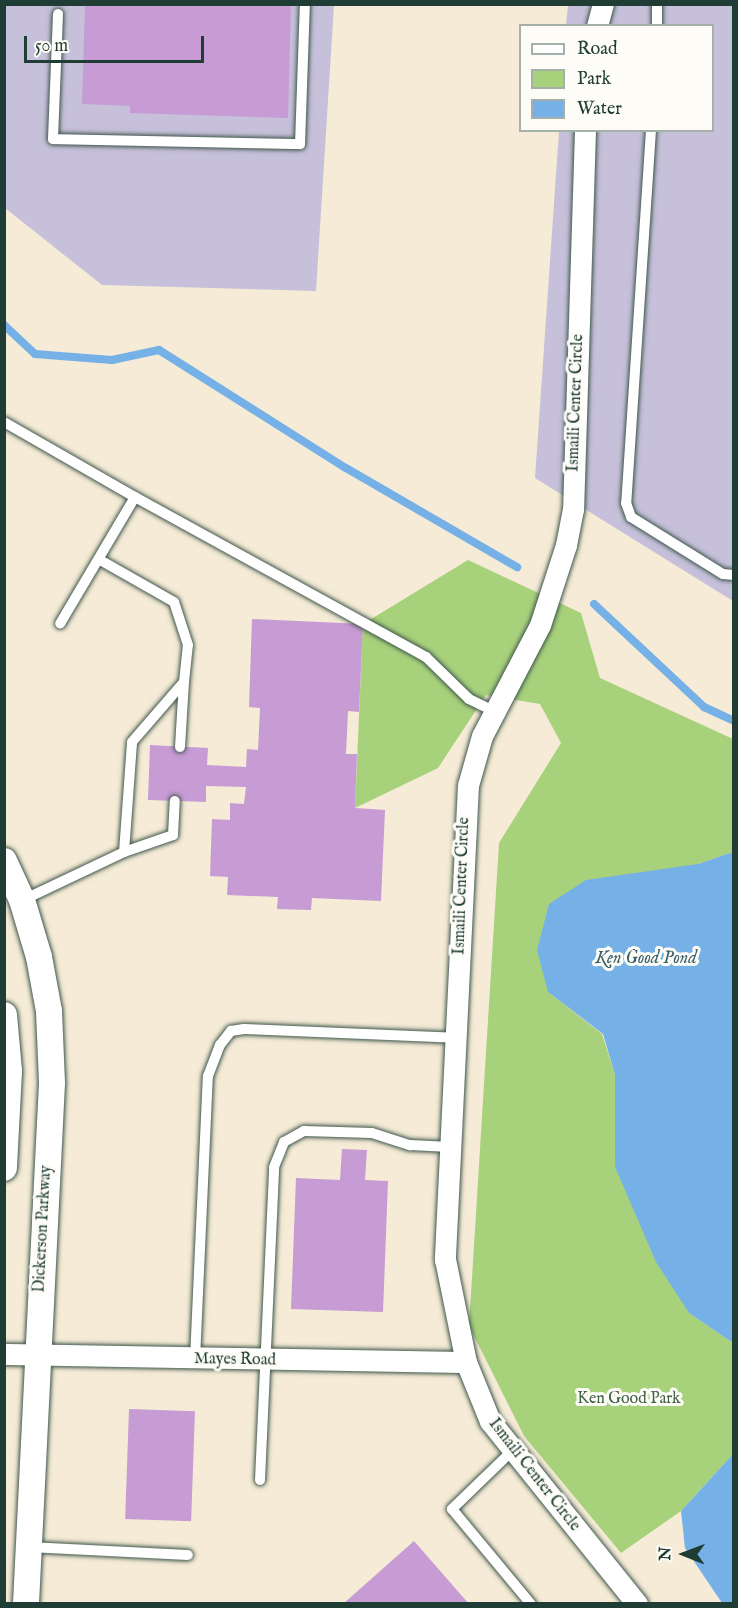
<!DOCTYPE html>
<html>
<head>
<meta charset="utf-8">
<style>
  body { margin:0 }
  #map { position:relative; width:738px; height:1608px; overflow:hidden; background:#f5ebd6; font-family:"IM FELL English",serif }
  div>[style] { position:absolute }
  .industrial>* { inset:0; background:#c6c0da }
  .green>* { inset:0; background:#a8d17c }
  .water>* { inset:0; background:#75b1e7 }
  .stream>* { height:8px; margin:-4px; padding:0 4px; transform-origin:4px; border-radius:4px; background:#75b1e7 }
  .building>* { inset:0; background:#c79bd3; transform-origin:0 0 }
  .roads { filter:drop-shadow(0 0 2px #3f574c) drop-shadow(0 0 2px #3f574c) }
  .service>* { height:10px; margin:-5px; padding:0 5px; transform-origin:5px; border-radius:5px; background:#fff }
  .minor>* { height:21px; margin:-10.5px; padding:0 10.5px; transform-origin:10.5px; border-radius:10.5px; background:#fff }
  .tertiary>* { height:26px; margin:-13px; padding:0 13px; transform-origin:13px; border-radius:13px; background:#fff }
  span { translate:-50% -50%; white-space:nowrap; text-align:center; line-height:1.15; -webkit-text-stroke:6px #fdfcf7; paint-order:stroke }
  .street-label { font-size:16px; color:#1f3d34 }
  .park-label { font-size:16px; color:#416246 }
  .water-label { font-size:18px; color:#39606a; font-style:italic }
  .frame { position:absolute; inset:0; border:6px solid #1f3d34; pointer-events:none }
  .legend { position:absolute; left:519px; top:24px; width:195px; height:108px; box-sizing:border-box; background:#fdfcf7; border:2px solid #a4b0a9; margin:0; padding:8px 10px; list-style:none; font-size:18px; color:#1f3d34 }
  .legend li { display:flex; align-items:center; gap:12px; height:30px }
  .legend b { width:30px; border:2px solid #a4b0a9 }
  .north { position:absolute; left:654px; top:1524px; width:60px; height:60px; -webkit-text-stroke:4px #fdfcf7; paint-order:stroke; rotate:271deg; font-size:16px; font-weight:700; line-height:24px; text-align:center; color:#1f3d34 }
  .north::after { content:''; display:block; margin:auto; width:21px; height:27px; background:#1f3d34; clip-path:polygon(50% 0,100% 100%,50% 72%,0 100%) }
  .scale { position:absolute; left:24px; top:36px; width:180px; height:27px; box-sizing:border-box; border:3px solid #1f3d34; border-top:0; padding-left:8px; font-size:18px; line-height:21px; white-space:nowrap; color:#1f3d34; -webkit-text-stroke:4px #fdfcf7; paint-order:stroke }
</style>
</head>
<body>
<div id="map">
  <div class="industrial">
    <i style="clip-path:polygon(4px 5px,334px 5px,316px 291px,102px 285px,5px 208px)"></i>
    <i style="clip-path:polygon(568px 5px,733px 5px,733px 601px,535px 478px,559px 131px,712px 130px,712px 26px,566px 25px)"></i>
  </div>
  <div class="green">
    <i style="clip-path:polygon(468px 560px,581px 613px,600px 678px,733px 739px,733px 852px,698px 864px,548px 992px,602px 1034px,615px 1075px,615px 1167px,689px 1313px,733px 1343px,733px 1454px,681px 1511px,621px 1553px,524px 1436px,469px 1326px,499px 843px,561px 743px,540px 704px,486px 695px,438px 768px,355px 808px,363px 624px)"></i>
  </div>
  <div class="water">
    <i style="clip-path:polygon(733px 852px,734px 852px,733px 1343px,689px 1313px,656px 1262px,615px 1167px,615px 1075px,603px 1034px,548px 992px,537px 950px,549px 904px,586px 880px,698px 864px)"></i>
    <i style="clip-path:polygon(733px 1454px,733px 1603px,722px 1603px,685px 1548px,681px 1511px)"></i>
  </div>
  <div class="stream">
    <i style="left:4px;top:325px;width:42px;rotate:43.1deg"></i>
    <i style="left:35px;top:354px;width:77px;rotate:4.5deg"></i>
    <i style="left:112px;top:360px;width:48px;rotate:-12deg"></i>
    <i style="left:159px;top:350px;width:221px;rotate:32.3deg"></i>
    <i style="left:346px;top:468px;width:198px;rotate:30.1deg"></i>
    <i style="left:594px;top:604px;width:151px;rotate:43.1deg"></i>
    <i style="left:704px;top:707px;width:33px;rotate:25deg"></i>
  </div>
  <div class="building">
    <i style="clip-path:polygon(85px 4px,291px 4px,288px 118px,130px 113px,130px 106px,82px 104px)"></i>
    <i style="clip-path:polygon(252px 619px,363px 624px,359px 712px,348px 711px,346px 754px,357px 754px,355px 808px,385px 810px,381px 901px,312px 898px,311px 910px,277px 909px,278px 897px,227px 895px,228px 877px,210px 876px,212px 819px,230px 820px,230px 803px,244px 804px,246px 787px,206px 786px,206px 802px,148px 800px,150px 745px,208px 748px,207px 765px,246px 767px,247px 749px,258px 750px,260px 708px,249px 707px)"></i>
    <i style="clip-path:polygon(342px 1149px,367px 1150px,365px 1180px,388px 1181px,383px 1312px,291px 1309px,296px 1178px,340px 1180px)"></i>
    <i style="left:129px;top:1409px;width:66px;height:110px;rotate:2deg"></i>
    <i style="clip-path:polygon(414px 1541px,469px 1604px,343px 1604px)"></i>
  </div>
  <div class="roads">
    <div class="service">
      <i style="left:58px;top:14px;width:125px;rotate:92.3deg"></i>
      <i style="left:53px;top:139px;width:247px;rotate:1.2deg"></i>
      <i style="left:300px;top:144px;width:140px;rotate:-88deg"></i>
      <i style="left:657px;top:26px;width:22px;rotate:-90deg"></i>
      <i style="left:651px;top:130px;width:374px;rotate:93.8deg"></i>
      <i style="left:626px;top:503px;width:15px;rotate:70deg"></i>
      <i style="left:631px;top:517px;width:108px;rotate:31.8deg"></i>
      <i style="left:723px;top:574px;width:11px;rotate:5deg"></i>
      <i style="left:4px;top:422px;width:151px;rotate:29.8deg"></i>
      <i style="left:135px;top:497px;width:147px;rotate:120.6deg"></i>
      <i style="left:135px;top:497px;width:332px;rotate:28.8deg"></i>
      <i style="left:426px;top:657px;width:60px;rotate:44.3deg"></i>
      <i style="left:469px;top:699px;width:28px;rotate:26deg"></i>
      <i style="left:180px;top:747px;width:65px;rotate:-86.5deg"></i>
      <i style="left:124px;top:852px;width:52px;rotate:-19.1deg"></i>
      <i style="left:173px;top:835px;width:34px;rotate:-87deg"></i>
      <i style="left:23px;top:900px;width:112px;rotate:-25.4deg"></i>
      <i style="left:124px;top:852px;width:110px;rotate:-85.8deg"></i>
      <i style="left:132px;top:742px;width:79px;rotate:-49.1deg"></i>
      <i style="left:184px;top:682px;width:37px;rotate:-84deg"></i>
      <i style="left:188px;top:645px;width:45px;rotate:-108deg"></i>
      <i style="left:174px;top:602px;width:85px;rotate:-150.4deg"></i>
      <i style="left:195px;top:1359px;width:283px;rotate:-87.4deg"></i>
      <i style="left:208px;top:1076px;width:33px;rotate:-69deg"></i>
      <i style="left:220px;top:1045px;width:18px;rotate:-52deg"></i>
      <i style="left:231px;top:1031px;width:13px;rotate:-9deg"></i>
      <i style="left:244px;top:1029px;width:212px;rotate:2.4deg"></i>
      <i style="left:513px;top:1450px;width:85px;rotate:136deg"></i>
      <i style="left:452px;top:1509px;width:124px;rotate:50.3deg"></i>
      <i style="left:260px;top:1480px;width:313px;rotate:-87.4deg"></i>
      <i style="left:274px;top:1167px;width:27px;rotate:-68deg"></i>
      <i style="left:284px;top:1142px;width:23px;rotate:-29deg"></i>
      <i style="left:304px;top:1131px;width:68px;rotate:1.7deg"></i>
      <i style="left:372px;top:1133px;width:40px;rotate:18deg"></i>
      <i style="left:410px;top:1145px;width:40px;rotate:2.9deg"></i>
      <i style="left:29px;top:1547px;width:159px;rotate:2.9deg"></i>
    </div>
    <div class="minor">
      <i style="left:597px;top:26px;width:23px;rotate:-75deg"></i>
      <i style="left:585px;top:130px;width:379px;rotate:91.8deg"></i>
      <i style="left:573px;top:509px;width:37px;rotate:101deg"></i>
      <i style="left:566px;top:545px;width:84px;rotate:108deg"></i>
      <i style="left:540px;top:625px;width:125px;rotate:117.6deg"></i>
      <i style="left:482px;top:736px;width:51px;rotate:105.9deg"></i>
      <i style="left:468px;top:785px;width:475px;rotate:92.8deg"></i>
      <i style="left:445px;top:1259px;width:105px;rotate:78.5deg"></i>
      <i style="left:466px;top:1362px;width:64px;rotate:67.9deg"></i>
      <i style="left:490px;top:1421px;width:235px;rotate:51.2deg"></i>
      <i style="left:4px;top:1354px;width:462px;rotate:1deg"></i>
    </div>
    <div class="tertiary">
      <i style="left:4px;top:861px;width:43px;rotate:65.2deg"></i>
      <i style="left:22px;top:900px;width:59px;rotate:73.4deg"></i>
      <i style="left:39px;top:957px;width:55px;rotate:79.5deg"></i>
      <i style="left:49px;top:1011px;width:72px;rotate:87.6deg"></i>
      <i style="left:52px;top:1083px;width:522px;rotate:92.86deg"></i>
      <i style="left:4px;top:1015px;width:56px;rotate:84.9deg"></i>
      <i style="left:9px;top:1071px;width:97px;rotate:93deg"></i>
    </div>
  </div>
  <div class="street-label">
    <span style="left:576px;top:403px;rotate:-88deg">Ismaili Center Circle</span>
    <span style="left:462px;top:886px;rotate:-88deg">Ismaili Center Circle</span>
    <span style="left:43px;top:1229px;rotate:-87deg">Dickerson Parkway</span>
    <span style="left:235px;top:1360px;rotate:1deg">Mayes Road</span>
    <span style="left:534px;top:1475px;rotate:52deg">Ismaili Center Circle</span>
  </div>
  <div class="park-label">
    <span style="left:629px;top:1399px">Ken Good Park</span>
  </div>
  <div class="water-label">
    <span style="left:646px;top:959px">Ken Good Pond</span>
  </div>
  <div class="frame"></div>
  <ul class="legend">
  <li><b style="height:8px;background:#fff"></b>Road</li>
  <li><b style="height:16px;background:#a8d17c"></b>Park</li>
  <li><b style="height:16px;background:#75b1e7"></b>Water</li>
  </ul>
  <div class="north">N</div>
  <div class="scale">50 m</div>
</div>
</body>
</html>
